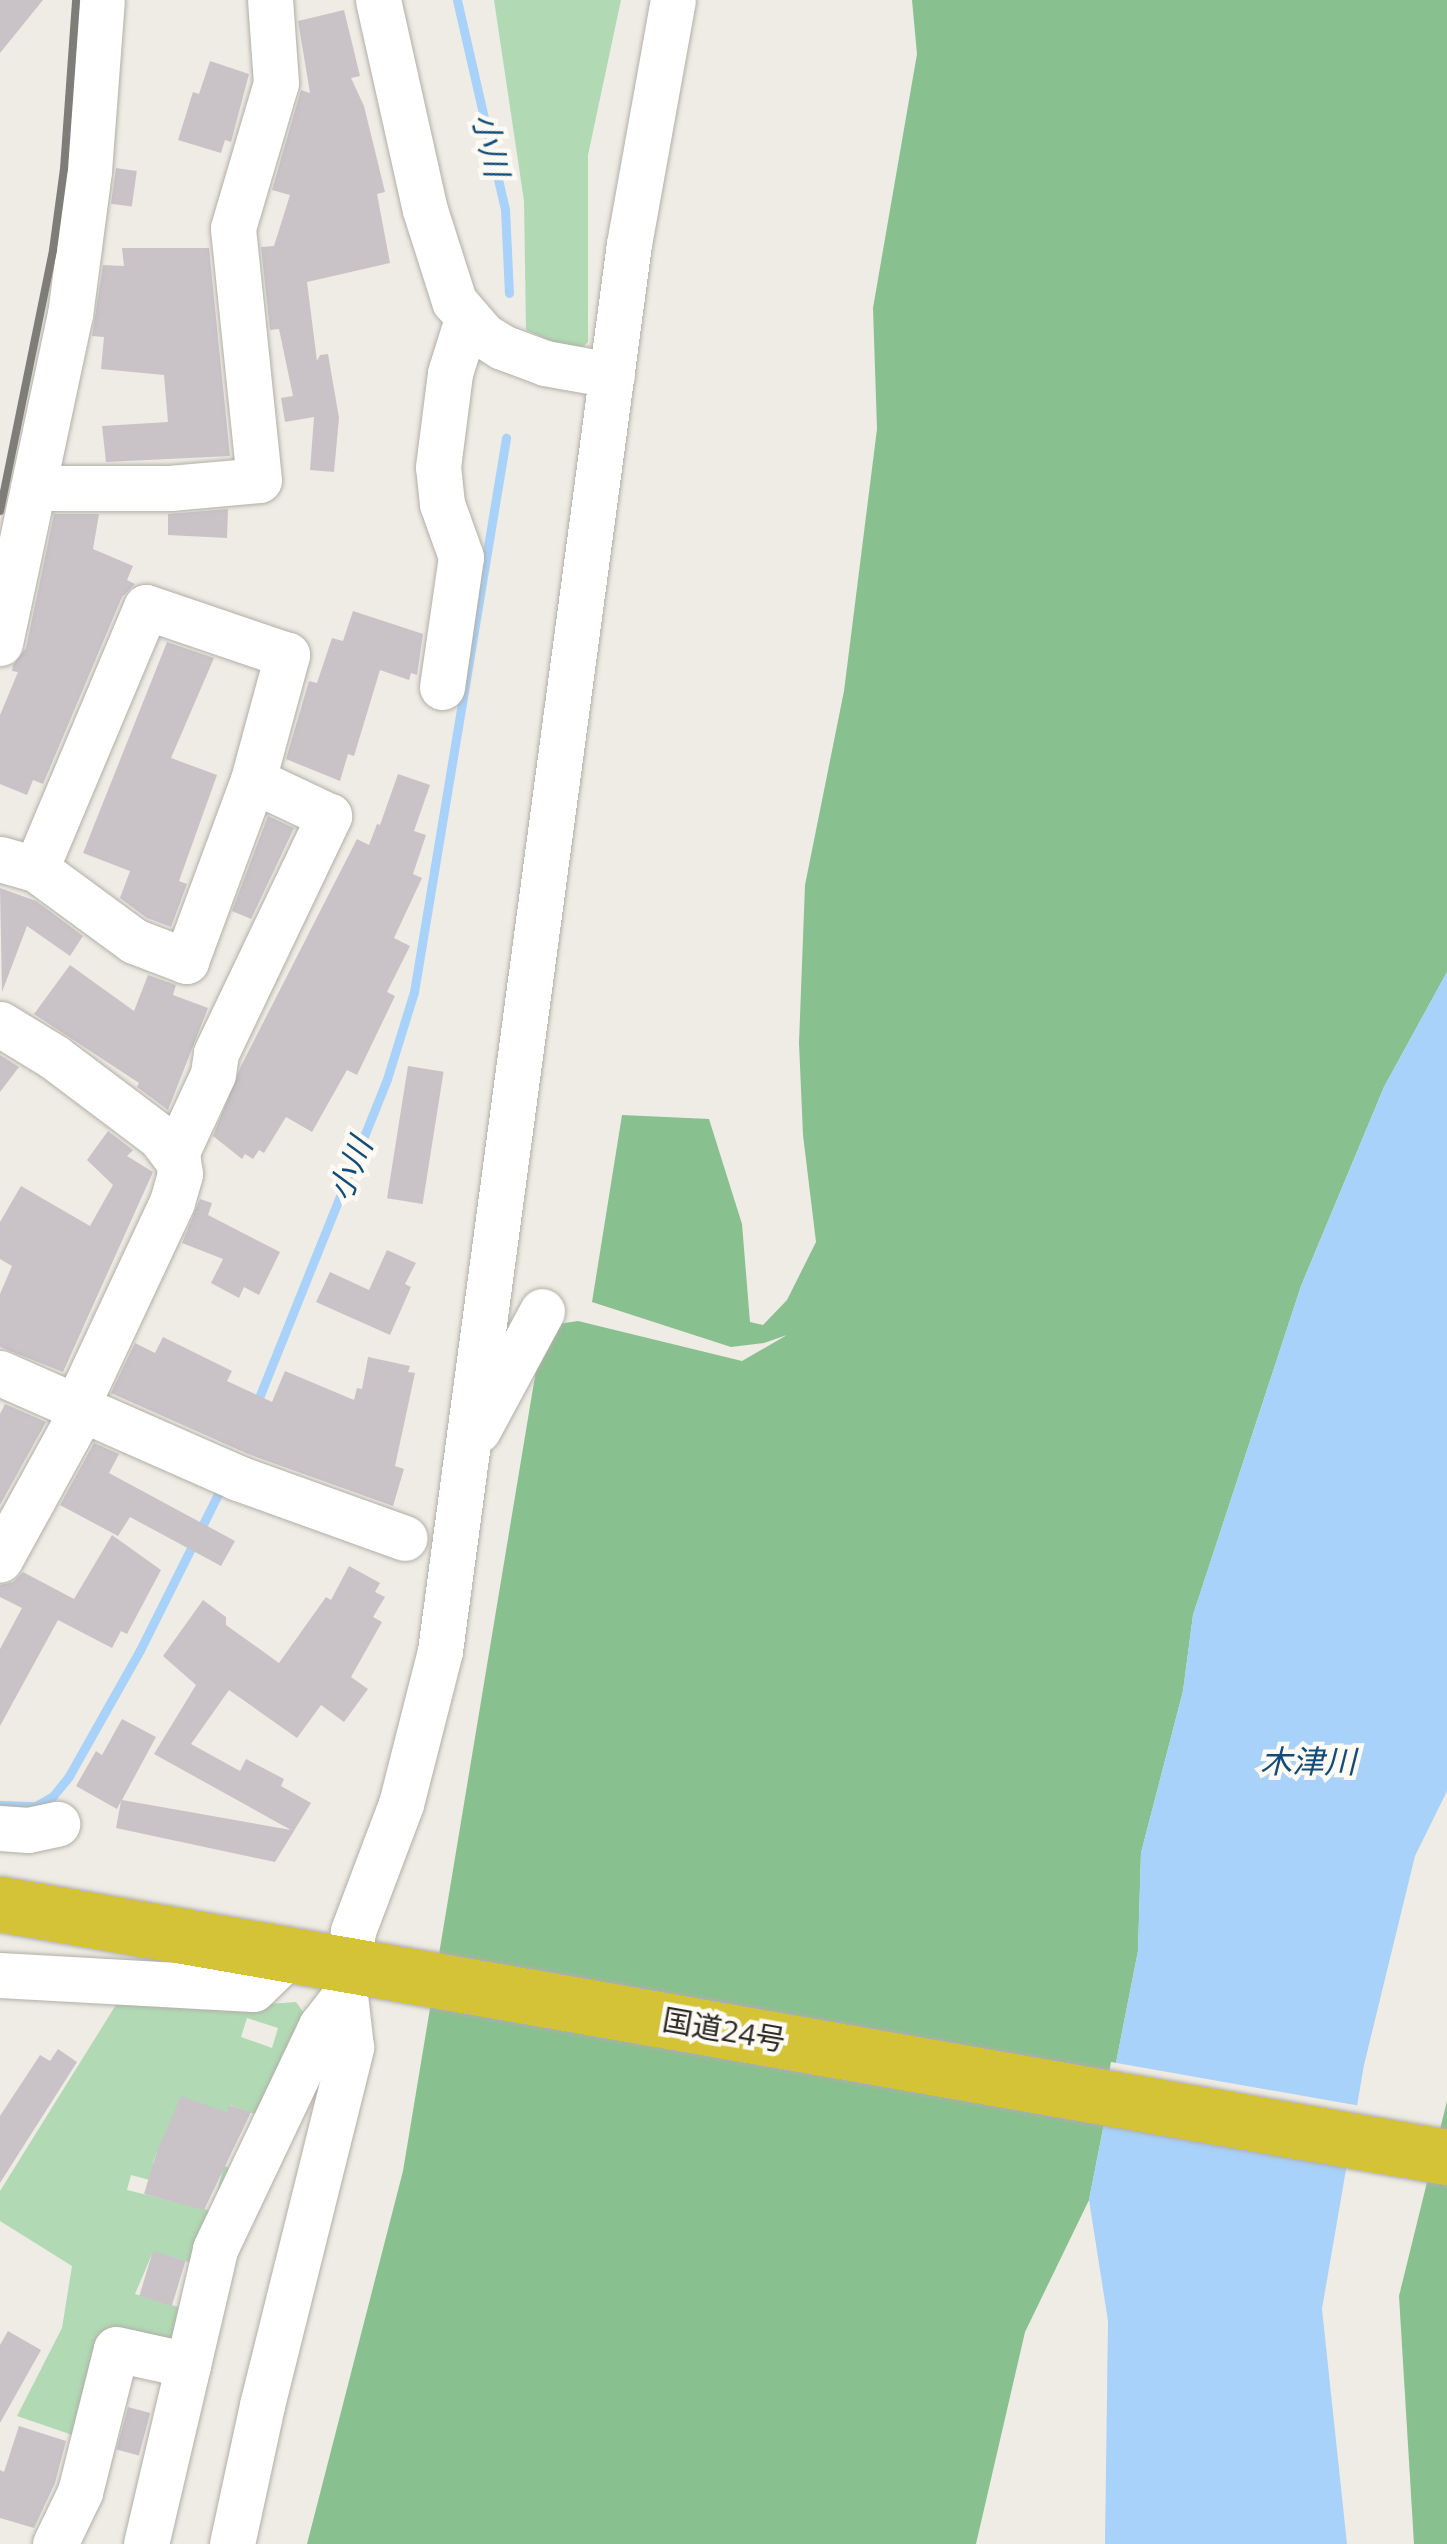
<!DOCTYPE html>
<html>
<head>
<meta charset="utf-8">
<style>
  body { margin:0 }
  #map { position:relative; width:1447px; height:2544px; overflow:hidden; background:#eeece4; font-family:"Open Sans","Noto Sans JP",sans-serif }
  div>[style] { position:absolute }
  .green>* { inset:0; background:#b1dab4 }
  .forest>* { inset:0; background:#89c08f }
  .water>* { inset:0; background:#a8d2fa }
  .pier>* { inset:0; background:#eeece4; transform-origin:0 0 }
  .stream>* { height:9px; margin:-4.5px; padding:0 4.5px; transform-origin:4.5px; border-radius:4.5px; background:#a8d2fa }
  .building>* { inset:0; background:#c9c3c8; transform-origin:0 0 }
  .roads { filter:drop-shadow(0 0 2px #b1afa8) drop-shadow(0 0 2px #b1afa8) }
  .minor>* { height:45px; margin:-22.5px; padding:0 22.5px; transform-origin:22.5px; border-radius:22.5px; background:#fff }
  .highway>* { height:55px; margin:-27.5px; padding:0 27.5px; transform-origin:27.5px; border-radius:27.5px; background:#d4c337 }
  .rail>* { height:8px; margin:-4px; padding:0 4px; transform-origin:4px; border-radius:4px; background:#7e7d77 }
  span { translate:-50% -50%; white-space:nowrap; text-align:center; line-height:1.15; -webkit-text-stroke:9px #fcfaf2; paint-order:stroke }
  .street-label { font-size:30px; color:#2c2b28 }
  .water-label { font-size:32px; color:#124c7a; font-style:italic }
</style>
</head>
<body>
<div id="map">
  <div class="green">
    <i style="clip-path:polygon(494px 0,621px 0,588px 155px,588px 342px,582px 348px,558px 344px,526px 330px,524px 201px)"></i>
    <i style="clip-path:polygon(evenodd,119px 2000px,225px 2007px,296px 2002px,309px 2020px,174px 2350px,109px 2338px,84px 2439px,17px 2416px,62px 2328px,72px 2266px,0 2221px,0 2191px,119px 2000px,247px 2018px,278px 2028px,272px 2048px,241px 2037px,247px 2018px,119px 2000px,230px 2105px,260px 2116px,230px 2168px,161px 2144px,225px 2118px,230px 2105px,119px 2000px,157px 2151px,223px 2169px,212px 2211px,127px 2190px,131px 2175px,161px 2183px,153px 2163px,157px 2151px,119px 2000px,153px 2252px,192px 2263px,178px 2307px,135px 2294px,153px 2252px)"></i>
  </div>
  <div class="forest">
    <i style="clip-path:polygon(912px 0,1447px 0,1447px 972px,1384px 1087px,1301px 1286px,1193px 1615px,1183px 1691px,1141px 1853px,1138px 1951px,1089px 2200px,1025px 2332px,976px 2544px,307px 2544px,403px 2171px,541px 1340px,558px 1324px,578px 1321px,742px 1361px,787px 1335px,764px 1343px,731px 1347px,592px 1302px,622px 1115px,709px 1119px,742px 1224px,750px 1322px,763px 1325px,787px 1300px,816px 1242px,803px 1135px,799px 1043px,805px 885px,844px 691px,877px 429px,873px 308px,917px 54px)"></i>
    <i style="clip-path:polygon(1447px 2101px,1447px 2544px,1414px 2544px,1399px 2296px)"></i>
  </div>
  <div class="water">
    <i style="clip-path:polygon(1447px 972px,1447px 1791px,1415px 1856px,1364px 2065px,1322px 2309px,1347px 2544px,1105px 2544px,1108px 2321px,1089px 2200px,1138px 1951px,1141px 1853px,1183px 1691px,1193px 1615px,1301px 1286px,1384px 1087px)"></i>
  </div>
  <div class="pier">
    <i style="left:1111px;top:2062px;width:255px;height:12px;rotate:10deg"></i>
  </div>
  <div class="stream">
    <i style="left:457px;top:0;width:214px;rotate:77.1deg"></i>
    <i style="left:505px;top:209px;width:84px;rotate:87.3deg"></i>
    <i style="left:256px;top:1405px;width:351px;rotate:-68.1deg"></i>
    <i style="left:387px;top:1079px;width:91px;rotate:-72.8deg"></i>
    <i style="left:414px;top:992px;width:562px;rotate:-80.57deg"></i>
    <i style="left:0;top:1805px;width:36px;rotate:2deg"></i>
    <i style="left:36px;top:1806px;width:20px;rotate:-30deg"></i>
    <i style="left:53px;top:1796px;width:26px;rotate:-51deg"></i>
    <i style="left:69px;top:1776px;width:145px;rotate:-60.6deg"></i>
    <i style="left:140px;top:1650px;width:186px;rotate:-63.4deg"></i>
  </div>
  <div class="building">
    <i style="clip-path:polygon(0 0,43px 0,0 53px)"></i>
    <i style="clip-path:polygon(344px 10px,360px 76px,351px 78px,364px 106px,385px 192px,377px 194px,390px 263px,307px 282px,317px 361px,320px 355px,328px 354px,339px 418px,334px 472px,310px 470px,314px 417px,285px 422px,281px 398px,293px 396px,279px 329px,270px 330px,261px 247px,274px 246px,290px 195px,272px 190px,301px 90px,310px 93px,298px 21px)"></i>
    <i style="clip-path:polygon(210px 61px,249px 74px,231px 142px,225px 140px,221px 153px,178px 140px,193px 92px,199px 94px)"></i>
    <i style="left:116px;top:168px;width:21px;height:36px;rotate:8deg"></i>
    <i style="clip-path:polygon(122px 248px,209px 248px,230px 456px,106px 462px,102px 426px,168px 422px,164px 375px,101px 369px,104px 337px,92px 336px,103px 265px,124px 266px)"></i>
    <i style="clip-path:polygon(228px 509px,227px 538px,168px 535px,168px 514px)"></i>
    <i style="clip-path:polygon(54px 514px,99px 514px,93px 549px,133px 566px,127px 580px,135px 584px,122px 597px,43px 784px,33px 780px,27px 795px,0 784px,0 715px,18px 672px,12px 671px,13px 665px,26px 648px)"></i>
    <i style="clip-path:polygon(353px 611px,423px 634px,417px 675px,411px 673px,409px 680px,380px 670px,354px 756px,348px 754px,340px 781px,286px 759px,309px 681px,317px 683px,332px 638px,343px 641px)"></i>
    <i style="clip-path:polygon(167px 642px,214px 658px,171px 758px,217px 775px,179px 881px,187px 884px,171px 927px,147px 918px,120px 898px,130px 871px,83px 853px)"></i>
    <i style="clip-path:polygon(398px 774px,430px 785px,414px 831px,426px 835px,413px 874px,422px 878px,394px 938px,410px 946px,387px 992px,395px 996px,357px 1075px,347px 1070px,312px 1132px,286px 1117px,264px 1153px,259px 1150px,253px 1159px,245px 1154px,242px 1159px,213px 1136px,241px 1066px,357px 839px,369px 845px,377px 824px,380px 825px)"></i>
    <i style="clip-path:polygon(268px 816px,294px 828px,251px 919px,232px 911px)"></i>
    <i style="clip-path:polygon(0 888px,36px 901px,83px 936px,70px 956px,27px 926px,2px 992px)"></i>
    <i style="clip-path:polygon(70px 965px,134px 1011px,148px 975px,176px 985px,173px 995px,208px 1008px,168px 1110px,137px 1087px,139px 1083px,34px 1014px)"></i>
    <i style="clip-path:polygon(0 1055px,19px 1067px,0 1092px)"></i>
    <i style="left:408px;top:1066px;width:36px;height:134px;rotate:9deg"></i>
    <i style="clip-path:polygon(108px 1131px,133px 1150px,127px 1156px,153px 1172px,63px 1372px,0 1347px,0 1294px,12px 1266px,0 1259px,0 1222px,21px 1186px,90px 1226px,113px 1185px,87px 1160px)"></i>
    <i style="clip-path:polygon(200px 1199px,212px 1203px,208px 1215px,280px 1252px,259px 1295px,244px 1287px,239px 1298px,211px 1283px,223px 1259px,182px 1243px)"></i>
    <i style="clip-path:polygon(387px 1250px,416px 1263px,405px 1284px,411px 1287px,390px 1335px,316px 1302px,330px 1272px,369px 1290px)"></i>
    <i style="clip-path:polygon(163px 1337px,232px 1371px,227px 1381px,272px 1402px,285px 1371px,354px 1400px,357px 1388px,362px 1389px,368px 1357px,410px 1366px,408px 1372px,415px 1373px,395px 1466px,404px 1469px,393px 1506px,248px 1454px,111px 1393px,135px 1343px,155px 1353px)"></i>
    <i style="clip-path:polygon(5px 1404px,46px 1422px,0 1505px,0 1414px)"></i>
    <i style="clip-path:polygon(94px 1443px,119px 1454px,109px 1473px,235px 1541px,221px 1566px,130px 1517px,118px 1536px,60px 1505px)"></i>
    <i style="clip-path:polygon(112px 1535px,161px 1570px,127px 1634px,121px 1631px,112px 1648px,58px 1620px,0 1726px,0 1649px,22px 1608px,0 1597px,0 1585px,13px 1582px,23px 1572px,74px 1599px)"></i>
    <i style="clip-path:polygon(349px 1566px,380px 1583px,375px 1592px,385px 1597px,373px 1617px,382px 1622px,351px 1677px,368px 1689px,344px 1722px,321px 1705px,297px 1738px,229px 1690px,191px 1744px,240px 1771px,246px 1759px,284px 1779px,281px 1786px,311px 1803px,275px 1862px,116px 1828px,121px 1801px,117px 1809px,76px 1786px,96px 1751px,102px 1755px,122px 1719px,156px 1737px,122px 1800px,291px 1830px,154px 1754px,196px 1685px,163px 1656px,203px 1600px,226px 1617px,226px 1625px,279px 1663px,326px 1597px,331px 1600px)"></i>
    <i style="clip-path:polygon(58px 2049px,77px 2062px,0 2183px,0 2116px,40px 2055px,50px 2061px)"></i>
    <i style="clip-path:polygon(181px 2096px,227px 2112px,229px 2105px,251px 2112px,204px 2210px,144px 2194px,157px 2151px)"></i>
    <i style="left:153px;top:2251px;width:34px;height:47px;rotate:17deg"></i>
    <i style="clip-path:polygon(8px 2331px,41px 2350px,0 2423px,0 2345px)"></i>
    <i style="left:128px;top:2407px;width:23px;height:44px;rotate:15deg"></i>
    <i style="clip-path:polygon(19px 2426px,66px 2441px,55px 2483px,34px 2528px,0 2518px,0 2470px,4px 2472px)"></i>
  </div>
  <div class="roads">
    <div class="minor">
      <i style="left:378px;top:0;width:215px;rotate:77.4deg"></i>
      <i style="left:425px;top:210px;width:96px;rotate:72.3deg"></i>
      <i style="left:454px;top:301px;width:45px;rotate:49.5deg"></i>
      <i style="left:483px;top:335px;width:22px;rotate:32deg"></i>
      <i style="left:502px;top:347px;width:46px;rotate:20.4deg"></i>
      <i style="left:545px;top:363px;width:68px;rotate:10.2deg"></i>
      <i style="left:33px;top:488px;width:137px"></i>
      <i style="left:170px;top:488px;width:89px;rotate:-5.1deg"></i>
      <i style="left:259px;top:480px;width:253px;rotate:-95.9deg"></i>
      <i style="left:233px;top:228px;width:151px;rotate:-73.5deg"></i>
      <i style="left:276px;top:83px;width:83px;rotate:-94.1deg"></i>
      <i style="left:0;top:643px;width:335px;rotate:-78deg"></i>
      <i style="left:70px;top:315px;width:145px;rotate:-82.5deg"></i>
      <i style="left:89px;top:171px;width:171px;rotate:-85.7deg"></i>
      <i style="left:442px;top:687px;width:131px;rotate:-81.7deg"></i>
      <i style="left:461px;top:557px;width:56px;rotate:-109.7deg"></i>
      <i style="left:442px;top:504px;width:37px;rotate:-96deg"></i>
      <i style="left:438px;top:467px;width:95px;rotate:-82.7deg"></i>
      <i style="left:450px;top:373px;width:57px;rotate:-72.5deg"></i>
      <i style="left:0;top:859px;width:37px;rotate:16deg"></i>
      <i style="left:36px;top:869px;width:122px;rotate:36.3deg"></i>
      <i style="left:134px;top:941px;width:56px;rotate:21deg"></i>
      <i style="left:186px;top:961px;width:193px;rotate:-69.7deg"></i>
      <i style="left:253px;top:780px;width:130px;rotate:-74.8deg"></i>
      <i style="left:287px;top:655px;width:149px;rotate:-161.2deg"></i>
      <i style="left:146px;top:607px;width:284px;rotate:112.8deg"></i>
      <i style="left:0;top:1024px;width:63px;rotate:31.4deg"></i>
      <i style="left:54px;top:1057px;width:133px;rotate:37deg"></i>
      <i style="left:160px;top:1137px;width:30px;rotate:53deg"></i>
      <i style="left:178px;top:1161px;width:13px;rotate:81deg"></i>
      <i style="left:180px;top:1174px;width:29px;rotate:106deg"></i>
      <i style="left:172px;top:1202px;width:212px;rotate:115.1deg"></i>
      <i style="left:82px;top:1394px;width:28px;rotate:103deg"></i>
      <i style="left:76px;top:1421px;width:158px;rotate:118.8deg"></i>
      <i style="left:175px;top:1156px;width:90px;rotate:-65.1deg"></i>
      <i style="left:213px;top:1074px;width:21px;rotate:-82deg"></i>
      <i style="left:216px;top:1053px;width:263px;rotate:-64.5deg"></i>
      <i style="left:329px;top:816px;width:84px;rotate:-154.7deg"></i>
      <i style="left:0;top:1373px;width:260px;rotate:23.8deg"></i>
      <i style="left:238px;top:1478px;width:177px;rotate:19.8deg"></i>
      <i style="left:478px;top:1430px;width:135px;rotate:-61.7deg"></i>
      <i style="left:0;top:1828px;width:28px;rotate:4deg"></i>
      <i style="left:28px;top:1830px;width:30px;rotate:-12deg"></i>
      <i style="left:0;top:1975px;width:253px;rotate:3.2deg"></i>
      <i style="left:253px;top:1989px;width:47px;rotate:-44.1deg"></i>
      <i style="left:55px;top:2544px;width:58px;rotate:-64.3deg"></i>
      <i style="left:80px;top:2492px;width:147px;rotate:-75.9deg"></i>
      <i style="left:116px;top:2349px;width:74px;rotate:12.5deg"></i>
      <i style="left:146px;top:2544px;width:303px;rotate:-76.8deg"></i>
      <i style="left:215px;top:2249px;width:247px;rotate:-64.6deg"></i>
      <i style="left:321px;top:2026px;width:39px;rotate:-52deg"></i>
      <i style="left:232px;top:2544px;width:142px;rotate:-77.8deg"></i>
      <i style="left:262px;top:2405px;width:369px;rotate:-76deg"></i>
      <i style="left:351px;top:2047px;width:52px;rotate:-96.6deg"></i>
      <i style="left:345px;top:1995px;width:64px;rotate:-82.9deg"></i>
      <i style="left:353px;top:1931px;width:136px;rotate:-69.3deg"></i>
      <i style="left:401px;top:1804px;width:158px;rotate:-75.7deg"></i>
      <i style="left:440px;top:1651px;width:1420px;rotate:-82.35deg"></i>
      <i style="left:629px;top:244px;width:248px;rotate:-79.8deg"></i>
    </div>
    <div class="highway">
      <i style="left:0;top:1904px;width:1469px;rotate:9.92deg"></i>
    </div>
  </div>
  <div class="rail">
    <i style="left:0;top:511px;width:266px;rotate:-78.5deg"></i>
    <i style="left:53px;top:250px;width:82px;rotate:-82.3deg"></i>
    <i style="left:64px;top:169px;width:169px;rotate:-85.9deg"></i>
  </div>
  <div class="street-label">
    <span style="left:724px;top:2030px;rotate:10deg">国道24号</span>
  </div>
  <div class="water-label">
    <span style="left:491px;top:145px;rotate:77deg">小川</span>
    <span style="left:350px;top:1169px;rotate:-68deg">小川</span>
    <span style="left:1308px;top:1761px">木津川</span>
  </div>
</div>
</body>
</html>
